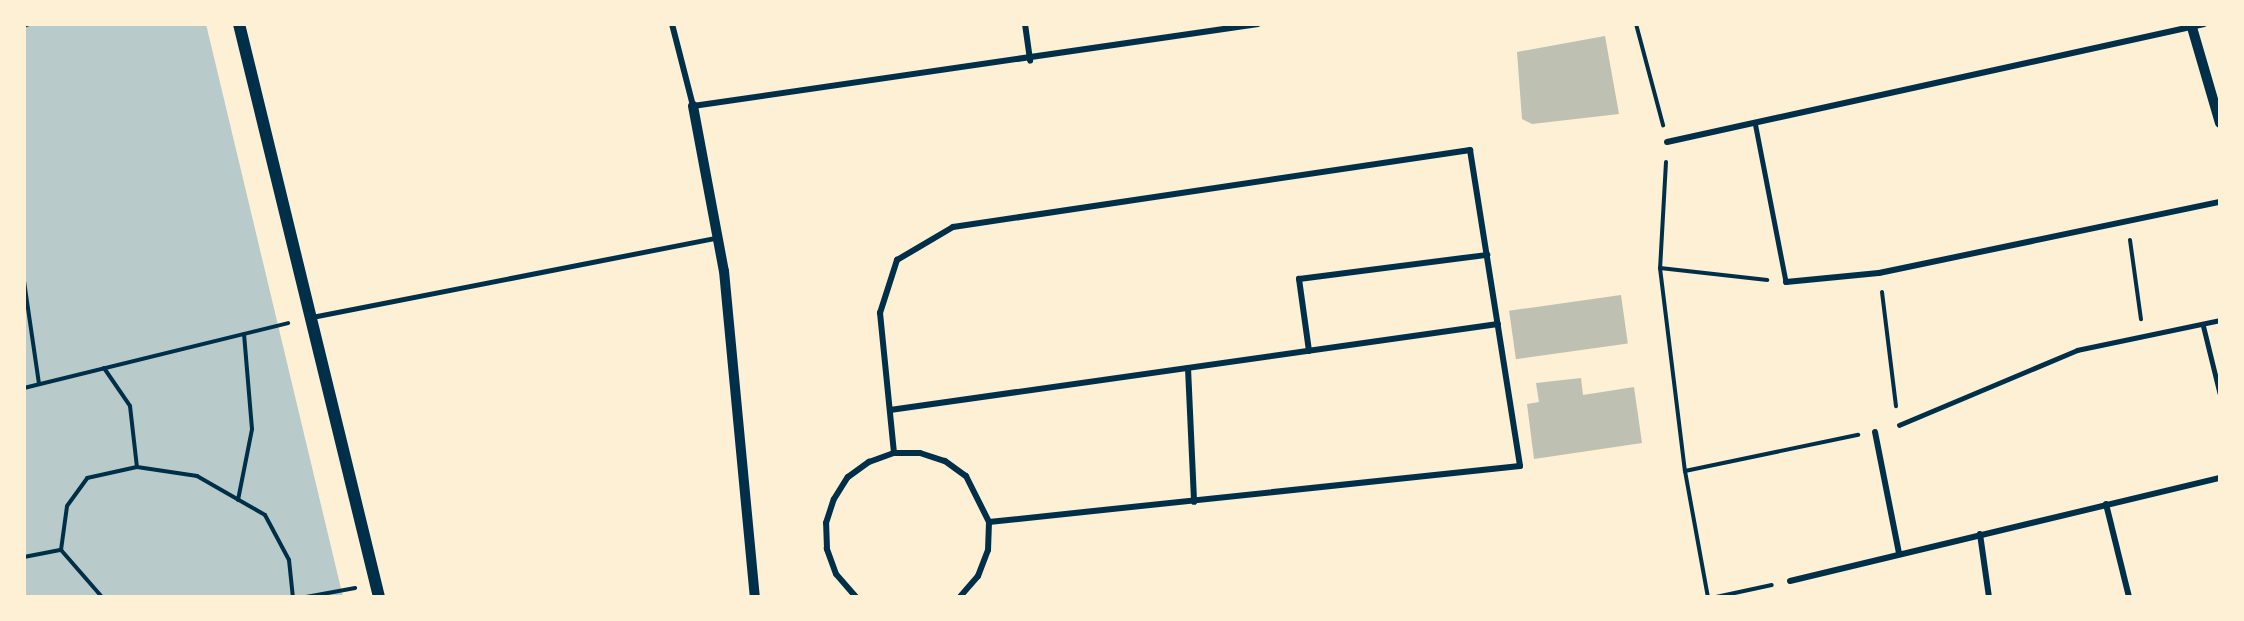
<!DOCTYPE html>
<html>
<head>
<meta charset="utf-8">
<style>
	body { margin:0 }
	#map { position:relative; width:2244px; height:621px; overflow:hidden; background:#fdf0d5; font-family:Georgia,serif }
	div>[style] { position:absolute }
	.green>* { inset:0; background:#b9caca }
	.building>* { inset:0; background:#bec0b2; transform-origin:0 0 }
	.path>* { height:4px; margin:-2px; padding:0 2px; transform-origin:2px; border-radius:2px; background:#003049 }
	.service>* { height:4.5px; margin:-2.25px; padding:0 2.25px; transform-origin:2.25px; border-radius:2.25px; background:#003049 }
	.minor>* { height:6px; margin:-3px; padding:0 3px; transform-origin:3px; border-radius:3px; background:#003049 }
	.tertiary>* { height:10px; margin:-5px; padding:0 5px; transform-origin:5px; border-radius:5px; background:#003049 }
	.secondary>* { height:12px; margin:-6px; padding:0 6px; transform-origin:6px; border-radius:6px; background:#003049 }
	span { translate:-50% -50%; white-space:nowrap; text-align:center; line-height:1.15; -webkit-text-stroke:4.5px #fdf0d5; paint-order:stroke }
	.frame { position:absolute; inset:0; border:26px solid #fdf0d5; pointer-events:none }
</style>
</head>
<body>
<div id="map">
	<div class="green">
		<i style="clip-path:polygon(24px 24px,206px 24px,343px 597px,24px 597px)"></i>
	</div>
	<div class="building">
		<i style="clip-path:polygon(1605px 36px,1619px 114px,1532px 124px,1522px 119px,1517px 52px)"></i>
		<i style="left:1621px;top:295px;width:49px;height:113px;rotate:82deg"></i>
		<i style="clip-path:polygon(1581px 378px,1583px 395px,1634px 387px,1642px 443px,1534px 459px,1527px 404px,1539px 402px,1536px 383px)"></i>
	</div>
	<div class="path">
		<i style="left:1636px;top:24px;width:105px;rotate:75deg"></i>
		<i style="left:24px;top:26px;width:5px;rotate:-22deg"></i>
		<i style="left:1666px;top:162px;width:106px;rotate:93.2deg"></i>
		<i style="left:1660px;top:268px;width:205px;rotate:83deg"></i>
		<i style="left:1685px;top:471px;width:128px;rotate:79.7deg"></i>
		<i style="left:2130px;top:240px;width:80px;rotate:82.1deg"></i>
		<i style="left:1660px;top:268px;width:108px;rotate:6.4deg"></i>
		<i style="left:24px;top:281px;width:104px;rotate:81.7deg"></i>
		<i style="left:1882px;top:292px;width:115px;rotate:83deg"></i>
		<i style="left:104px;top:368px;width:46px;rotate:55.6deg"></i>
		<i style="left:130px;top:406px;width:61px;rotate:83.5deg"></i>
		<i style="left:24px;top:388px;width:272px;rotate:-13.8deg"></i>
		<i style="left:1685px;top:471px;width:177px;rotate:-11.8deg"></i>
		<i style="left:238px;top:500px;width:72px;rotate:-78.8deg"></i>
		<i style="left:252px;top:429px;width:95px;rotate:-94.8deg"></i>
		<i style="left:24px;top:557px;width:38px;rotate:-11deg"></i>
		<i style="left:102px;top:597px;width:62px;rotate:-131.1deg"></i>
		<i style="left:61px;top:550px;width:44px;rotate:-82.2deg"></i>
		<i style="left:67px;top:506px;width:34px;rotate:-54deg"></i>
		<i style="left:87px;top:478px;width:51px;rotate:-12.4deg"></i>
		<i style="left:137px;top:467px;width:61px;rotate:8.5deg"></i>
		<i style="left:197px;top:476px;width:78px;rotate:29.8deg"></i>
		<i style="left:265px;top:515px;width:51px;rotate:61.9deg"></i>
		<i style="left:289px;top:560px;width:37px;rotate:84deg"></i>
		<i style="left:306px;top:597px;width:50px;rotate:-10.4deg"></i>
		<i style="left:1716px;top:597px;width:57px;rotate:-12.1deg"></i>
	</div>
	<div class="service">
		<i style="left:1755px;top:122px;width:163px;rotate:79deg"></i>
		<i style="left:312px;top:317px;width:412px;rotate:-11.1deg"></i>
		<i style="left:2203px;top:324px;width:71px;rotate:76.2deg"></i>
		<i style="left:1899px;top:425px;width:193px;rotate:-22.8deg"></i>
		<i style="left:2077px;top:350px;width:146px;rotate:-11.8deg"></i>
	</div>
	<div class="minor">
		<i style="left:672px;top:24px;width:85px;rotate:75.6deg"></i>
		<i style="left:693px;top:106px;width:571px;rotate:-8.26deg"></i>
		<i style="left:1025px;top:24px;width:37px;rotate:82deg"></i>
		<i style="left:1667px;top:142px;width:550px;rotate:-12.39deg"></i>
		<i style="left:1786px;top:282px;width:93px;rotate:-5.5deg"></i>
		<i style="left:1879px;top:273px;width:348px;rotate:-11.8deg"></i>
		<i style="left:1309px;top:351px;width:73px;rotate:-97.9deg"></i>
		<i style="left:1299px;top:279px;width:190px;rotate:-7.3deg"></i>
		<i style="left:1188px;top:368px;width:134px;rotate:87.4deg"></i>
		<i style="left:890px;top:410px;width:614px;rotate:-8.05deg"></i>
		<i style="left:1875px;top:432px;width:123px;rotate:78.8deg"></i>
		<i style="left:894px;top:453px;width:141px;rotate:-95.7deg"></i>
		<i style="left:880px;top:313px;width:56px;rotate:-72.2deg"></i>
		<i style="left:897px;top:260px;width:65px;rotate:-30.5deg"></i>
		<i style="left:953px;top:227px;width:523px;rotate:-8.47deg"></i>
		<i style="left:1470px;top:150px;width:320px;rotate:81deg"></i>
		<i style="left:1520px;top:466px;width:534px;rotate:173.98deg"></i>
		<i style="left:2106px;top:504px;width:96px;rotate:76.1deg"></i>
		<i style="left:1980px;top:534px;width:64px;rotate:81.9deg"></i>
		<i style="left:1790px;top:581px;width:442px;rotate:-13.5deg"></i>
		<i style="left:856px;top:597px;width:30px;rotate:-131deg"></i>
		<i style="left:836px;top:574px;width:27px;rotate:-110deg"></i>
		<i style="left:827px;top:549px;width:26px;rotate:-92deg"></i>
		<i style="left:826px;top:523px;width:25px;rotate:-72deg"></i>
		<i style="left:834px;top:499px;width:26px;rotate:-58deg"></i>
		<i style="left:848px;top:477px;width:26px;rotate:-36deg"></i>
		<i style="left:869px;top:462px;width:27px;rotate:-20deg"></i>
		<i style="left:894px;top:453px;width:26px"></i>
		<i style="left:920px;top:453px;width:26px;rotate:18deg"></i>
		<i style="left:945px;top:461px;width:26px;rotate:36deg"></i>
		<i style="left:966px;top:476px;width:51px;rotate:63.4deg"></i>
		<i style="left:989px;top:522px;width:28px;rotate:92deg"></i>
		<i style="left:988px;top:550px;width:28px;rotate:111deg"></i>
		<i style="left:978px;top:576px;width:28px;rotate:131deg"></i>
	</div>
	<div class="tertiary">
		<i style="left:2191px;top:24px;width:103px;rotate:73.7deg"></i>
		<i style="left:693px;top:106px;width:168px;rotate:79.4deg"></i>
		<i style="left:724px;top:271px;width:327px;rotate:84.6deg"></i>
	</div>
	<div class="secondary">
		<i style="left:239px;top:24px;width:590px;rotate:76.27deg"></i>
	</div>
	<div class="frame"></div>
</div>
</body>
</html>
